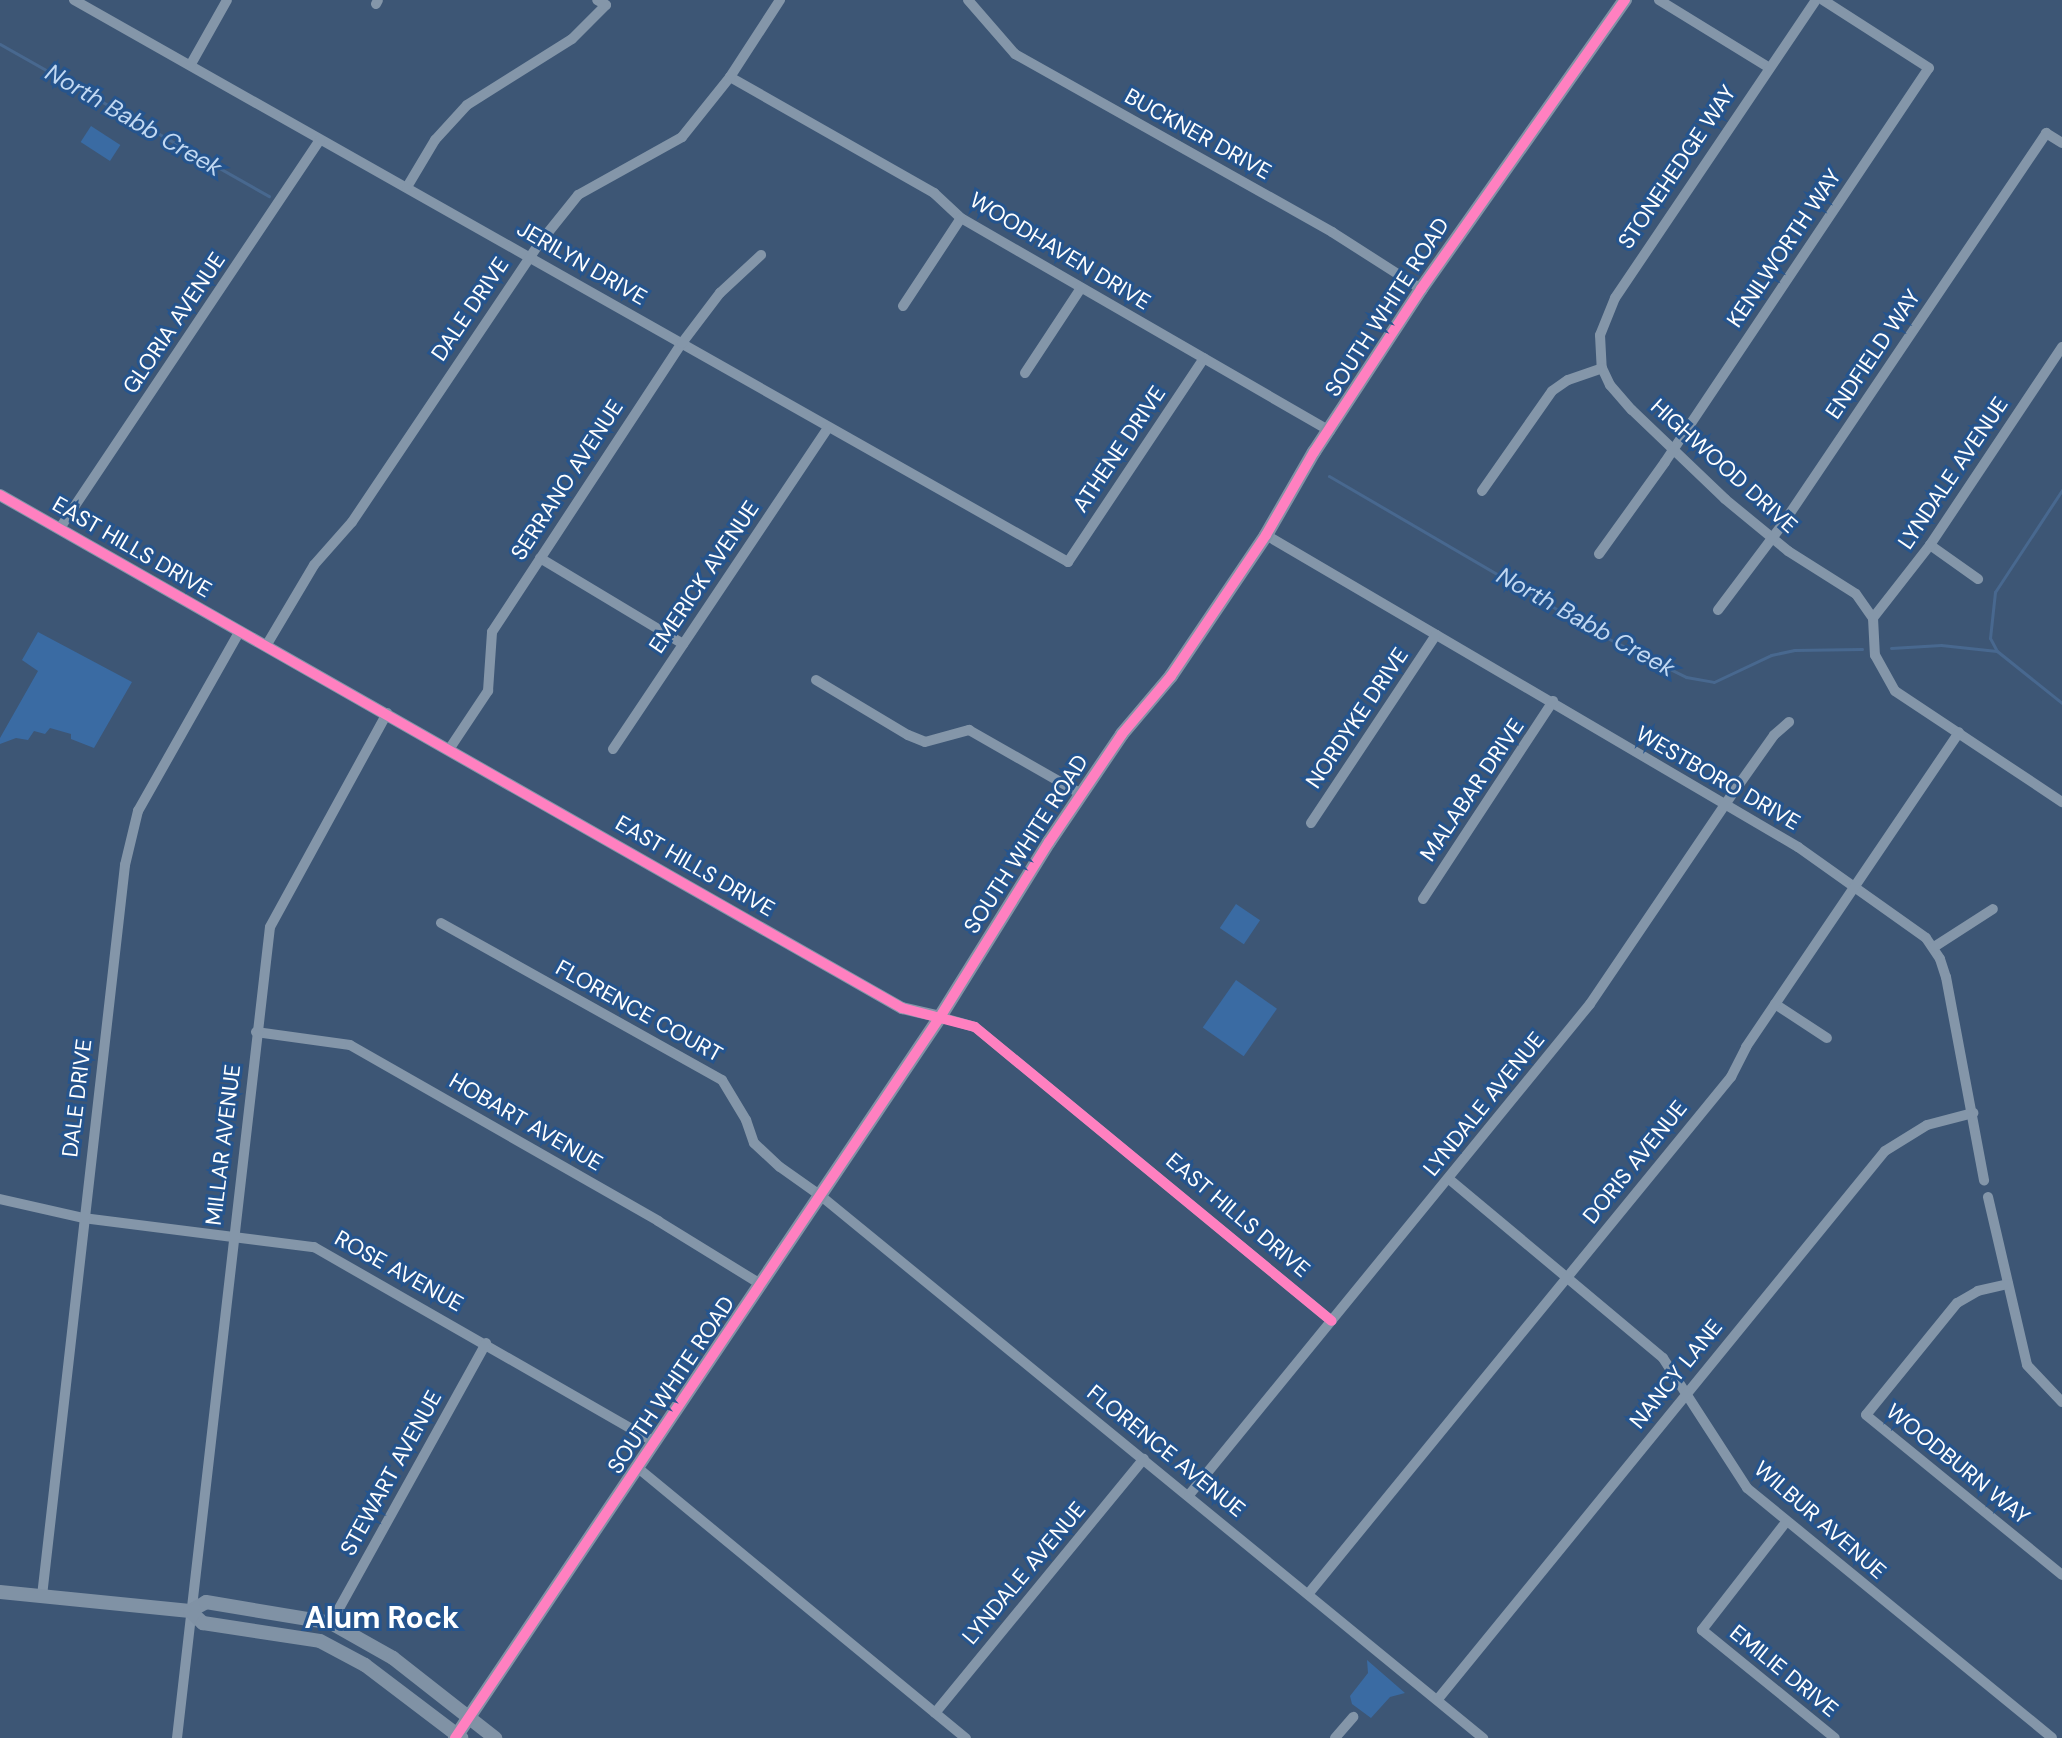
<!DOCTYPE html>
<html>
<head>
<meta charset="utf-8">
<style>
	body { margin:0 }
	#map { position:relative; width:2062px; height:1738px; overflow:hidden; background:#3d5675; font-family:"DM Sans",sans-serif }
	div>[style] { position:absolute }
	.green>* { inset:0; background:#3a6ba3; transform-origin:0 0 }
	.stream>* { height:3px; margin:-1.5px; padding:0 1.5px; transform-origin:1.5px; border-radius:1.5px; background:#48688f }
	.minor>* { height:10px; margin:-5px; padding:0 5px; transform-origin:5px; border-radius:5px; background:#8496a9 }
	.tertiary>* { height:12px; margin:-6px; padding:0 6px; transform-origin:6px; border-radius:6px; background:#8496a9 }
	.secondary>* { height:14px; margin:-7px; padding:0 7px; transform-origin:7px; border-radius:7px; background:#8092a5 }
	.cycleway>* { height:10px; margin:-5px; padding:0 5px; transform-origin:5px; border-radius:5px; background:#ff80c0 }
	span { translate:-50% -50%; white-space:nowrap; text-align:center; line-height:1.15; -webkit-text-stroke:6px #25548d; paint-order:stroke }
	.street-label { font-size:22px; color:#fff }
	.water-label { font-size:24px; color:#c1d8f2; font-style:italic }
	.district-label { font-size:30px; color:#fff; font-weight:700 }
</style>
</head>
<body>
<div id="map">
	<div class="green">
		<i style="left:91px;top:126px;width:35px;height:19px;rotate:33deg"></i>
		<i style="clip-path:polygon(38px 632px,132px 682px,94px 748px,71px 739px,71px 734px,50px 728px,45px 734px,34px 731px,28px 740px,16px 738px,0 744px,0 738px,38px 671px,22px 660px)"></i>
		<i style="left:1236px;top:904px;width:29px;height:29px;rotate:34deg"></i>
		<i style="left:1236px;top:980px;width:50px;height:58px;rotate:35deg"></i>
		<i style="clip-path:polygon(1367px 1660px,1405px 1693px,1390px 1697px,1371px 1718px,1352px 1704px,1350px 1696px,1368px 1673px)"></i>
	</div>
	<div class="stream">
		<i style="left:0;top:44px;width:309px;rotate:29.5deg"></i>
		<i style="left:1329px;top:476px;width:317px;rotate:30.3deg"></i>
		<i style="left:1603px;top:636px;width:93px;rotate:26.3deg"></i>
		<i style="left:1686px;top:677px;width:28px;rotate:10deg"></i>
		<i style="left:1714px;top:682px;width:63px;rotate:-25.3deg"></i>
		<i style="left:1771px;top:655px;width:24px;rotate:-12deg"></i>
		<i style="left:1794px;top:650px;width:68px;rotate:-0.8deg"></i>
		<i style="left:2062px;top:490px;width:122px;rotate:123.3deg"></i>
		<i style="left:1995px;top:592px;width:46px;rotate:96.2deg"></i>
		<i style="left:1990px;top:638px;width:15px;rotate:62deg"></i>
		<i style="left:1997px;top:651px;width:83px;rotate:38.7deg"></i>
		<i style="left:1891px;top:648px;width:50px;rotate:-3.4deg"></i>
		<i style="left:1941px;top:645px;width:56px;rotate:6.1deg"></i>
	</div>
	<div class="minor">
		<i style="left:74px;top:0;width:1142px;rotate:29.48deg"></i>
		<i style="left:1068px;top:562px;width:245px;rotate:-56.3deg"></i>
		<i style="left:968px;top:0;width:72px;rotate:49deg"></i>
		<i style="left:1015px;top:54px;width:364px;rotate:29.3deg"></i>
		<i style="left:1332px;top:232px;width:106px;rotate:32.6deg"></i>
		<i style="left:1659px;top:0;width:128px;rotate:31.6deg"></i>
		<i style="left:1816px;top:0;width:359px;rotate:124deg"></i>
		<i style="left:1615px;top:298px;width:40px;rotate:112deg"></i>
		<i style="left:1600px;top:335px;width:33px;rotate:87deg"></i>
		<i style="left:1602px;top:368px;width:19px;rotate:65deg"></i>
		<i style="left:1610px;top:385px;width:33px;rotate:49deg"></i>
		<i style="left:1632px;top:410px;width:129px;rotate:43.7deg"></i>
		<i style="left:1725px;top:499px;width:82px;rotate:39.5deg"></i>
		<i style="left:1788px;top:551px;width:80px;rotate:32.3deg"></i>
		<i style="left:1856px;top:594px;width:29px;rotate:55deg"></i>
		<i style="left:1873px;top:618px;width:37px;rotate:87deg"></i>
		<i style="left:1875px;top:655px;width:41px;rotate:60.9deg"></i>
		<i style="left:1895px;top:691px;width:201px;rotate:33.6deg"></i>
		<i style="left:376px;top:4px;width:4px;rotate:-63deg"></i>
		<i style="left:191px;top:64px;width:73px;rotate:-60.6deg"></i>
		<i style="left:730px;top:77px;width:235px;rotate:29.6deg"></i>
		<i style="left:934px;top:193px;width:37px;rotate:43deg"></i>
		<i style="left:961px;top:218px;width:426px;rotate:30deg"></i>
		<i style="left:407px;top:187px;width:55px;rotate:-59.2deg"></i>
		<i style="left:435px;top:140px;width:47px;rotate:-47.6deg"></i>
		<i style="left:467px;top:105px;width:124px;rotate:-32.2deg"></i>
		<i style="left:572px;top:39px;width:48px;rotate:-45deg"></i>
		<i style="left:606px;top:5px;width:10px;rotate:-151deg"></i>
		<i style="left:903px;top:306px;width:105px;rotate:-56.6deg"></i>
		<i style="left:1025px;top:373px;width:102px;rotate:-56.6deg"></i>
		<i style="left:1482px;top:491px;width:122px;rotate:-55deg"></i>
		<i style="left:1552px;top:391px;width:19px;rotate:-35deg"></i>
		<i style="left:1568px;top:380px;width:36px;rotate:-19deg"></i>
		<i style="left:60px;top:528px;width:467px;rotate:-56.2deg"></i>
		<i style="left:1266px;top:535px;width:617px;rotate:30.39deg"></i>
		<i style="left:1798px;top:847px;width:157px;rotate:35.4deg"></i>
		<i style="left:1926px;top:938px;width:25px;rotate:56deg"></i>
		<i style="left:1940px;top:959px;width:19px;rotate:72deg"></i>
		<i style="left:1946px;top:977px;width:207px;rotate:79.4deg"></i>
		<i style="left:1930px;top:545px;width:59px;rotate:35.3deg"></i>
		<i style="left:1599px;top:554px;width:113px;rotate:-54.3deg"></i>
		<i style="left:1665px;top:462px;width:474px;rotate:-56.2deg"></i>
		<i style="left:1929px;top:68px;width:126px;rotate:-147.3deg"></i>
		<i style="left:540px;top:558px;width:167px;rotate:31deg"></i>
		<i style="left:1718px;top:610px;width:106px;rotate:-53deg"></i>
		<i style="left:1782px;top:525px;width:473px;rotate:-56deg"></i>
		<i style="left:2046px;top:133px;width:19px;rotate:32deg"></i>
		<i style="left:1873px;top:618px;width:93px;rotate:-52deg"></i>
		<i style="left:1930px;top:545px;width:238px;rotate:-56.3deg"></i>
		<i style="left:266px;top:646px;width:94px;rotate:-59.3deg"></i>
		<i style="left:314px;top:565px;width:57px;rotate:-48.5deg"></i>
		<i style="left:352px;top:522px;width:334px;rotate:-56.1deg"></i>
		<i style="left:538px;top:245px;width:64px;rotate:-51.3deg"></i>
		<i style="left:578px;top:195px;width:119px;rotate:-29.1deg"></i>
		<i style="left:682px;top:137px;width:77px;rotate:-51.3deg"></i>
		<i style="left:730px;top:77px;width:92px;rotate:-57deg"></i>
		<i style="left:816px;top:680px;width:107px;rotate:30.9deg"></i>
		<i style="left:908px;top:735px;width:18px;rotate:22deg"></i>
		<i style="left:925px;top:742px;width:46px;rotate:-15.3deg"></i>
		<i style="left:969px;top:730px;width:129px;rotate:29.7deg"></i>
		<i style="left:450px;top:748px;width:69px;rotate:-56.3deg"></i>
		<i style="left:488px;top:691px;width:59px;rotate:-86.1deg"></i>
		<i style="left:492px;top:632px;width:346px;rotate:-56.7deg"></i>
		<i style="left:682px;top:343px;width:63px;rotate:-52.8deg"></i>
		<i style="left:720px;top:293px;width:56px;rotate:-42.8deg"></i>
		<i style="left:613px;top:749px;width:386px;rotate:-56.2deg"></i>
		<i style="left:1311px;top:823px;width:226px;rotate:-56.4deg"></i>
		<i style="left:1423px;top:899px;width:237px;rotate:-56.7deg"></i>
		<i style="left:441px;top:923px;width:322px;rotate:29.2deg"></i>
		<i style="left:722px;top:1080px;width:47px;rotate:59deg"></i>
		<i style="left:746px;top:1120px;width:24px;rotate:71deg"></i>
		<i style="left:754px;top:1143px;width:35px;rotate:43deg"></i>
		<i style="left:780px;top:1167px;width:50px;rotate:35.3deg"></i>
		<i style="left:821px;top:1196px;width:856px;rotate:39.31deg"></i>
		<i style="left:1934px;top:947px;width:70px;rotate:-32.8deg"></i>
		<i style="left:1775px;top:1004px;width:62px;rotate:33.2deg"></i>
		<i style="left:940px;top:1017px;width:36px;rotate:16deg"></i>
		<i style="left:975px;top:1027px;width:462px;rotate:39.5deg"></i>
		<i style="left:256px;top:1032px;width:95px;rotate:7.9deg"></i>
		<i style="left:350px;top:1045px;width:355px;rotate:29.7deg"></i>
		<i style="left:658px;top:1221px;width:122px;rotate:31.6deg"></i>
		<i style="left:1449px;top:1179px;width:279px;rotate:39.9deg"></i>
		<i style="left:1663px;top:1358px;width:155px;rotate:57.1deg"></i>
		<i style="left:1747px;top:1488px;width:394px;rotate:39.3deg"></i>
		<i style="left:1988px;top:1197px;width:172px;rotate:76.9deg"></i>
		<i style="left:2027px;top:1365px;width:51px;rotate:46.6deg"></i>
		<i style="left:0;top:1199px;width:85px;rotate:12.9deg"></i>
		<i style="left:83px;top:1218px;width:233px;rotate:7.2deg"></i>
		<i style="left:314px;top:1247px;width:393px;rotate:29.8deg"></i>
		<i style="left:2008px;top:1284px;width:31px;rotate:167deg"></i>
		<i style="left:1978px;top:1291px;width:24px;rotate:150deg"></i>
		<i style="left:1957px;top:1303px;width:144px;rotate:129.1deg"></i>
		<i style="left:1866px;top:1415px;width:253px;rotate:39.2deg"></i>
		<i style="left:638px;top:1468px;width:425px;rotate:39.5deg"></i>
		<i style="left:1189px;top:1495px;width:634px;rotate:-50.76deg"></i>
		<i style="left:1590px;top:1004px;width:255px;rotate:-55.9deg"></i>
		<i style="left:1733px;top:793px;width:71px;rotate:-54.7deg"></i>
		<i style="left:1774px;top:735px;width:20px;rotate:-41deg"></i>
		<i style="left:1786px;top:1522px;width:137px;rotate:127.9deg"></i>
		<i style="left:1702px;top:1630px;width:171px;rotate:39.1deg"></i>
		<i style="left:1309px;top:1593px;width:667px;rotate:-50.72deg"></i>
		<i style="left:1731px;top:1077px;width:34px;rotate:-63deg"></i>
		<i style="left:1746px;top:1047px;width:380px;rotate:-55.9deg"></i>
		<i style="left:42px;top:1596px;width:736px;rotate:-83.52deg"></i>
		<i style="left:125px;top:865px;width:56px;rotate:-76.5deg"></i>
		<i style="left:138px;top:811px;width:207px;rotate:-60.5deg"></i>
		<i style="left:331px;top:1623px;width:320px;rotate:-61deg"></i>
		<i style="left:1438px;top:1699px;width:707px;rotate:-50.8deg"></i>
		<i style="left:1885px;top:1151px;width:49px;rotate:-31.8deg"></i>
		<i style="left:1927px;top:1125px;width:48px;rotate:-14.6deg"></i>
		<i style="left:935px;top:1713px;width:329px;rotate:-50.6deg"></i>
		<i style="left:177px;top:1738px;width:816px;rotate:-83.46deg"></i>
		<i style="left:270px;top:927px;width:244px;rotate:-61.3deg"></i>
		<i style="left:1335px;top:1738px;width:28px;rotate:-49deg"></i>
	</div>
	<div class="tertiary">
		<i style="left:0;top:495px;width:1038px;rotate:29.63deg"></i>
		<i style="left:902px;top:1008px;width:39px;rotate:13deg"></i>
	</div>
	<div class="secondary">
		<i style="left:0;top:1592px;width:191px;rotate:5.7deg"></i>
		<i style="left:190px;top:1611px;width:18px;rotate:-29deg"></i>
		<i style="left:206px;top:1602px;width:127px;rotate:9.5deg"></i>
		<i style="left:331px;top:1623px;width:71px;rotate:29.4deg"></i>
		<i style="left:393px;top:1658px;width:130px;rotate:38.1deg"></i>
		<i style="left:190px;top:1611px;width:18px;rotate:43deg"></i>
		<i style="left:203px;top:1623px;width:118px;rotate:8.7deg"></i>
		<i style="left:320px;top:1641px;width:51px;rotate:28.1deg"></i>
		<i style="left:365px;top:1665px;width:121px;rotate:37.2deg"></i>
		<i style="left:455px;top:1738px;width:869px;rotate:-56.07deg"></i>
		<i style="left:940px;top:1017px;width:206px;rotate:-58.1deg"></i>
		<i style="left:1049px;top:842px;width:130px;rotate:-55.9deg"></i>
		<i style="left:1122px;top:734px;width:76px;rotate:-49.8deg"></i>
		<i style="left:1171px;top:676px;width:170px;rotate:-56deg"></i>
		<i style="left:1266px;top:535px;width:96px;rotate:-60deg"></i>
		<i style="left:1314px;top:452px;width:195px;rotate:-56.7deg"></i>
		<i style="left:1421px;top:289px;width:354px;rotate:-54.8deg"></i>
	</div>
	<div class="cycleway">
		<i style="left:0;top:495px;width:1038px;rotate:29.63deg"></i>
		<i style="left:902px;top:1008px;width:75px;rotate:14.6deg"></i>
		<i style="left:975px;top:1027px;width:462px;rotate:39.5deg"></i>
		<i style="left:455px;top:1738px;width:869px;rotate:-56.07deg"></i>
		<i style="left:940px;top:1017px;width:206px;rotate:-58.1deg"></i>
		<i style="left:1049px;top:842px;width:130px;rotate:-55.9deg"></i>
		<i style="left:1122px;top:734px;width:76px;rotate:-49.8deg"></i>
		<i style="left:1171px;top:676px;width:170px;rotate:-56deg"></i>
		<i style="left:1266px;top:535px;width:96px;rotate:-60deg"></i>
		<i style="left:1314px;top:452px;width:195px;rotate:-56.7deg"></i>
		<i style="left:1421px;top:289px;width:354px;rotate:-54.8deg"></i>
	</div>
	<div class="street-label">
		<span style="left:1198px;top:134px;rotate:29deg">BUCKNER DRIVE</span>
		<span style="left:1677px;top:167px;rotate:-56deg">STONEHEDGE WAY</span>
		<span style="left:1784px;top:248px;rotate:-56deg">KENILWORTH WAY</span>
		<span style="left:1060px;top:251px;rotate:31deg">WOODHAVEN DRIVE</span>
		<span style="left:582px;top:263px;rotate:30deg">JERILYN DRIVE</span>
		<span style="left:1387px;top:307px;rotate:-57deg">SOUTH WHITE ROAD</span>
		<span style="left:470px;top:309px;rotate:-56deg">DALE DRIVE</span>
		<span style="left:174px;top:323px;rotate:-56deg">GLORIA AVENUE</span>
		<span style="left:1873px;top:354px;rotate:-56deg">ENDFIELD WAY</span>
		<span style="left:1119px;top:449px;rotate:-56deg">ATHENE DRIVE</span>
		<span style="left:1724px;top:466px;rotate:42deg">HIGHWOOD DRIVE</span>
		<span style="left:1953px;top:473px;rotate:-56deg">LYNDALE AVENUE</span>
		<span style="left:567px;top:480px;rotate:-57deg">SERRANO AVENUE</span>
		<span style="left:132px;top:547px;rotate:30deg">EAST HILLS DRIVE</span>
		<span style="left:704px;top:577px;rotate:-56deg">EMERICK AVENUE</span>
		<span style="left:1357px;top:718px;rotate:-56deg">NORDYKE DRIVE</span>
		<span style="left:1718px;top:778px;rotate:30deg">WESTBORO DRIVE</span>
		<span style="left:1472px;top:790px;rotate:-56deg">MALABAR DRIVE</span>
		<span style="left:1026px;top:844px;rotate:-57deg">SOUTH WHITE ROAD</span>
		<span style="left:695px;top:866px;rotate:30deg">EAST HILLS DRIVE</span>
		<span style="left:639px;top:1011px;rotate:29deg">FLORENCE COURT</span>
		<span style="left:77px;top:1098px;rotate:-83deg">DALE DRIVE</span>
		<span style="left:1484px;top:1104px;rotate:-51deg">LYNDALE AVENUE</span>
		<span style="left:526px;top:1122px;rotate:30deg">HOBART AVENUE</span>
		<span style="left:223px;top:1145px;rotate:-83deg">MILLAR AVENUE</span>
		<span style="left:1635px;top:1162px;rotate:-51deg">DORIS AVENUE</span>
		<span style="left:1238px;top:1215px;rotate:40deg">EAST HILLS DRIVE</span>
		<span style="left:399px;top:1271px;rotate:29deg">ROSE AVENUE</span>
		<span style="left:1676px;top:1374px;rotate:-51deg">NANCY LANE</span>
		<span style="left:671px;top:1385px;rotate:-56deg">SOUTH WHITE ROAD</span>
		<span style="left:1166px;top:1451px;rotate:39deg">FLORENCE AVENUE</span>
		<span style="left:1958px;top:1464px;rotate:39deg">WOODBURN WAY</span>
		<span style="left:391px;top:1473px;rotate:-61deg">STEWART AVENUE</span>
		<span style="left:1820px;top:1520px;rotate:41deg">WILBUR AVENUE</span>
		<span style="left:1024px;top:1573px;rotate:-50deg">LYNDALE AVENUE</span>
		<span style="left:1784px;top:1671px;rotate:39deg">EMILIE DRIVE</span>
	</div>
	<div class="water-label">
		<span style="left:134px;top:120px;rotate:30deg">North Babb Creek</span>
		<span style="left:1586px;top:622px;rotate:29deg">North Babb Creek</span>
	</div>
	<div class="district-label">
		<span style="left:382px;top:1618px">Alum Rock</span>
	</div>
</div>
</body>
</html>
